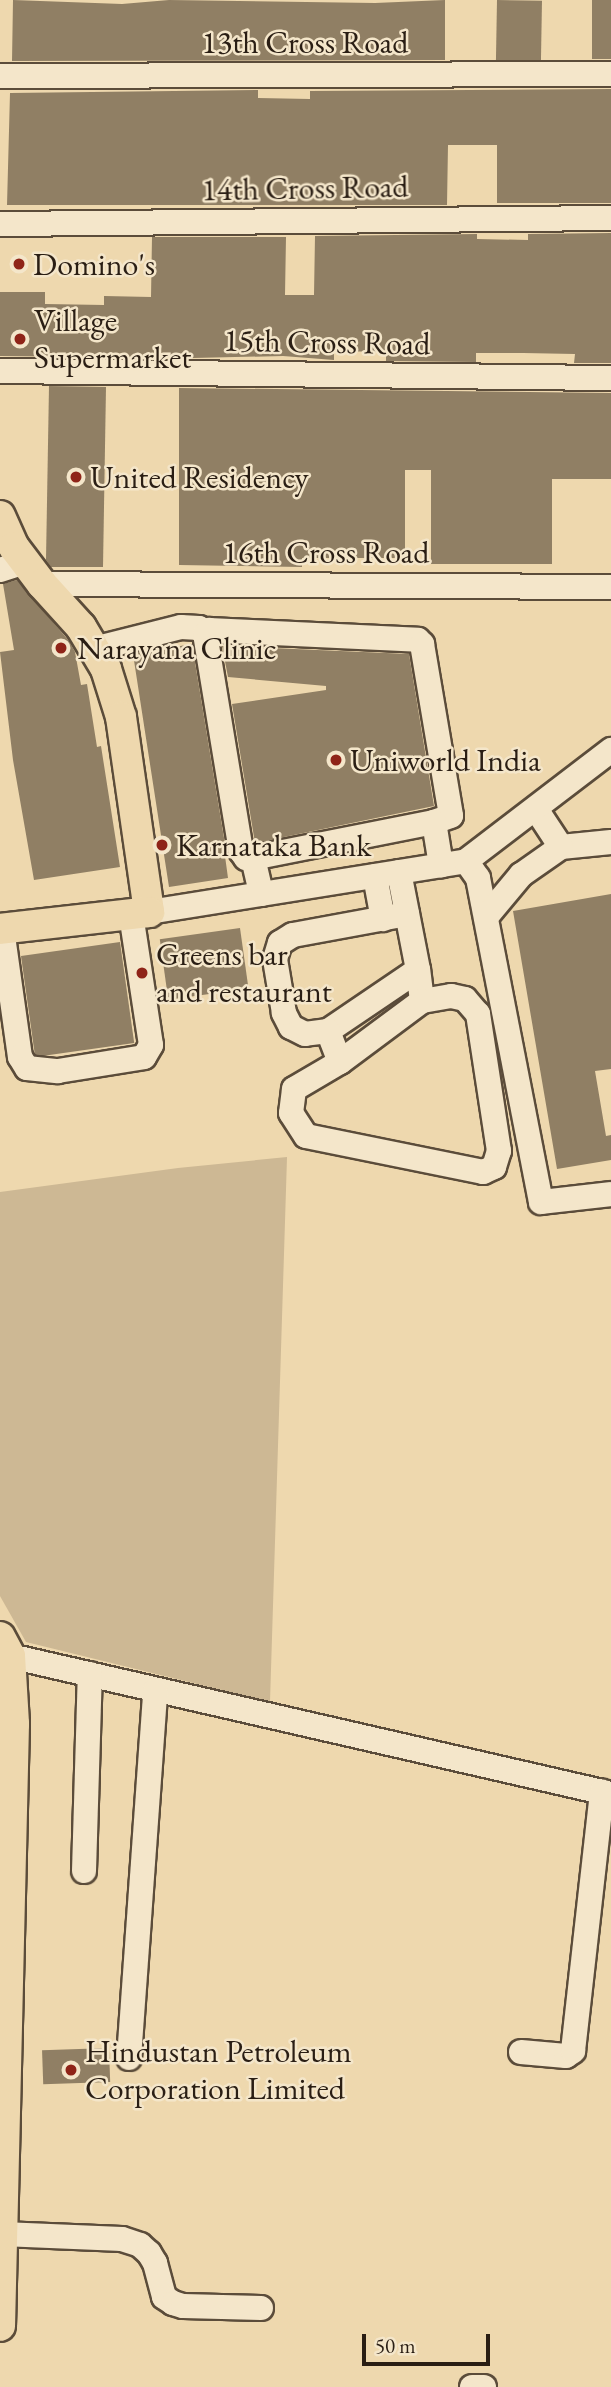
<!DOCTYPE html>
<html>
<head>
<meta charset="utf-8">
<style>
	body { margin:0 }
	#map { position:relative; width:611px; height:2387px; overflow:hidden; background:#eed8ae; font-family:"EB Garamond",serif }
	div>[style] { position:absolute }
	.green>* { inset:0; background:#cdb894 }
	.building>* { inset:0; background:#907f64; transform-origin:0 0 }
	.roads { filter:drop-shadow(2px 0 #5b4c3a) drop-shadow(-2px 0 #5b4c3a) drop-shadow(0 2px #5b4c3a) drop-shadow(0 -2px #5b4c3a) }
	.minor>* { height:24px; margin:-12px; padding:0 12px; transform-origin:12px; border-radius:12px; background:#f4e6ca }
	.major>* { height:30px; margin:-15px; padding:0 15px; transform-origin:15px; border-radius:15px; background:#eed8ae }
	.dots>* { width:19px; height:19px; translate:-50% -50%; box-sizing:border-box; border:4px solid #f4e6ca; border-radius:50% }
	span { translate:-50% -50%; white-space:nowrap; text-align:center; line-height:1.15; -webkit-text-stroke:5px #f4e6ca; paint-order:stroke }
	.street-label { font-size:32px; color:#2a1e14 }
	.poi-label { font-size:32px; color:#2a1e14 }
	.left { translate:0 -50%; text-align:left }
	.scale { position:absolute; left:362px; top:2334px; width:128px; height:32px; box-sizing:border-box; border:4px solid #2a1e14; border-top:0; padding-left:9px; font-size:21px; line-height:24px; white-space:nowrap; color:#2a1e14; -webkit-text-stroke:5px #f4e6ca; paint-order:stroke }
</style>
</head>
<body>
<div id="map">
	<div class="green">
		<i style="clip-path:polygon(287px 1157px,270px 1702px,26px 1642px,0 1596px,0 1192px,178px 1168px)"></i>
	</div>
	<div class="building">
		<i style="clip-path:polygon(13px 0,122px 4px,169px 0,375px 3px,445px 0,445px 60px,12px 61px)"></i>
		<i style="left:497px;top:0;width:45px;height:60px;rotate:1deg"></i>
		<i style="left:592px;top:0;width:19px;height:59px"></i>
		<i style="clip-path:polygon(611px 89px,611px 203px,497px 203px,497px 145px,448px 145px,447px 205px,7px 205px,10px 93px,258px 90px,258px 98px,310px 99px,310px 91px)"></i>
		<i style="clip-path:polygon(611px 233px,611px 363px,574px 363px,575px 354px,523px 353px,476px 353px,476px 362px,386px 361px,386px 352px,334px 351px,334px 360px,283px 356px,193px 358px,0 356px,0 292px,45px 292px,45px 304px,104px 305px,104px 296px,151px 297px,152px 237px,286px 237px,285px 295px,314px 295px,315px 236px,477px 234px,477px 239px,528px 240px,528px 234px)"></i>
		<i style="clip-path:polygon(49px 386px,106px 387px,103px 567px,51px 567px,46px 560px)"></i>
		<i style="clip-path:polygon(179px 388px,611px 393px,611px 479px,552px 479px,552px 564px,431px 564px,431px 470px,405px 470px,405px 558px,302px 558px,302px 567px,179px 565px)"></i>
		<i style="clip-path:polygon(17px 580px,69px 641px,75px 652px,81px 685px,87px 684px,97px 747px,101px 746px,120px 867px,34px 880px,13px 760px,0 652px,14px 650px,3px 584px)"></i>
		<i style="clip-path:polygon(192px 644px,227px 856px,225px 856px,228px 878px,169px 887px,133px 654px)"></i>
		<i style="clip-path:polygon(222px 646px,409px 654px,434px 806px,255px 843px,232px 704px,326px 690px,326px 686px,228px 677px)"></i>
		<i style="clip-path:polygon(611px 894px,611px 1069px,595px 1071px,606px 1136px,611px 1135px,611px 1160px,557px 1169px,513px 911px)"></i>
		<i style="left:240px;top:928px;width:61px;height:81px;rotate:82deg"></i>
		<i style="left:120px;top:942px;width:102px;height:100px;rotate:82deg"></i>
		<i style="left:109px;top:2048px;width:34px;height:67px;rotate:88deg"></i>
	</div>
	<div class="roads">
		<div class="minor">
			<i style="left:0;top:76px;width:611px;rotate:-0.19deg"></i>
			<i style="left:0;top:224px;width:611px;rotate:-0.56deg"></i>
			<i style="left:0;top:371px;width:611px;rotate:0.66deg"></i>
			<i style="left:0;top:570px;width:26px;rotate:-18deg"></i>
			<i style="left:42px;top:584px;width:569px;rotate:0.3deg"></i>
			<i style="left:94px;top:649px;width:90px;rotate:-14.2deg"></i>
			<i style="left:181px;top:627px;width:18px;rotate:3deg"></i>
			<i style="left:199px;top:628px;width:8px;rotate:45deg"></i>
			<i style="left:536px;top:809px;width:45px;rotate:56.7deg"></i>
			<i style="left:561px;top:847px;width:50px;rotate:-5.7deg"></i>
			<i style="left:434px;top:822px;width:44px;rotate:80.8deg"></i>
			<i style="left:253px;top:858px;width:7px;rotate:180deg"></i>
			<i style="left:246px;top:858px;width:9px;rotate:-126deg"></i>
			<i style="left:241px;top:851px;width:220px;rotate:-99.4deg"></i>
			<i style="left:205px;top:634px;width:6px;rotate:-45deg"></i>
			<i style="left:209px;top:630px;width:209px;rotate:2.7deg"></i>
			<i style="left:418px;top:640px;width:6px;rotate:45deg"></i>
			<i style="left:422px;top:644px;width:174px;rotate:80.4deg"></i>
			<i style="left:451px;top:816px;width:18px;rotate:161deg"></i>
			<i style="left:434px;top:822px;width:185px;rotate:168.8deg"></i>
			<i style="left:253px;top:858px;width:37px;rotate:77deg"></i>
			<i style="left:466px;top:861px;width:21px;rotate:55deg"></i>
			<i style="left:478px;top:878px;width:330px;rotate:79deg"></i>
			<i style="left:541px;top:1202px;width:70px;rotate:-6.5deg"></i>
			<i style="left:399px;top:872px;width:100px;rotate:79deg"></i>
			<i style="left:418px;top:970px;width:109px;rotate:145.9deg"></i>
			<i style="left:328px;top:1031px;width:23px;rotate:173deg"></i>
			<i style="left:305px;top:1034px;width:16px;rotate:-153deg"></i>
			<i style="left:291px;top:1027px;width:16px;rotate:-117deg"></i>
			<i style="left:284px;top:1013px;width:55px;rotate:-99.5deg"></i>
			<i style="left:275px;top:959px;width:17px;rotate:-73deg"></i>
			<i style="left:280px;top:943px;width:15px;rotate:-32deg"></i>
			<i style="left:293px;top:935px;width:116px;rotate:-10.4deg"></i>
			<i style="left:375px;top:876px;width:44px;rotate:79.5deg"></i>
			<i style="left:149px;top:912px;width:321px;rotate:-9.1deg"></i>
			<i style="left:466px;top:861px;width:183px;rotate:-37.4deg"></i>
			<i style="left:486px;top:917px;width:55px;rotate:-50.2deg"></i>
			<i style="left:521px;top:875px;width:49px;rotate:-35deg"></i>
			<i style="left:2px;top:929px;width:129px;rotate:82deg"></i>
			<i style="left:20px;top:1057px;width:13px;rotate:58deg"></i>
			<i style="left:27px;top:1068px;width:31px;rotate:6deg"></i>
			<i style="left:58px;top:1071px;width:87px;rotate:-9.2deg"></i>
			<i style="left:144px;top:1057px;width:14px;rotate:-60deg"></i>
			<i style="left:151px;top:1045px;width:133px;rotate:-98.7deg"></i>
			<i style="left:328px;top:1031px;width:33px;rotate:69deg"></i>
			<i style="left:340px;top:1062px;width:53px;rotate:149.6deg"></i>
			<i style="left:294px;top:1089px;width:24px;rotate:97deg"></i>
			<i style="left:291px;top:1113px;width:27px;rotate:57deg"></i>
			<i style="left:306px;top:1136px;width:181px;rotate:11.5deg"></i>
			<i style="left:483px;top:1172px;width:12px;rotate:-24deg"></i>
			<i style="left:494px;top:1167px;width:17px;rotate:-73deg"></i>
			<i style="left:499px;top:1151px;width:139px;rotate:-98.7deg"></i>
			<i style="left:478px;top:1014px;width:20px;rotate:-131deg"></i>
			<i style="left:465px;top:999px;width:14px;rotate:-168deg"></i>
			<i style="left:451px;top:996px;width:29px;rotate:170deg"></i>
			<i style="left:422px;top:1001px;width:31px;rotate:-97deg"></i>
			<i style="left:340px;top:1062px;width:102px;rotate:-36.6deg"></i>
			<i style="left:10px;top:1656px;width:617px;rotate:12.93deg"></i>
			<i style="left:84px;top:1871px;width:197px;rotate:-88.3deg"></i>
			<i style="left:521px;top:2052px;width:45px;rotate:5.1deg"></i>
			<i style="left:566px;top:2056px;width:9px;rotate:-36deg"></i>
			<i style="left:573px;top:2051px;width:261px;rotate:-83.6deg"></i>
			<i style="left:129px;top:2058px;width:368px;rotate:-85.9deg"></i>
			<i style="left:2px;top:2234px;width:120px;rotate:2.4deg"></i>
			<i style="left:122px;top:2239px;width:19px;rotate:18deg"></i>
			<i style="left:140px;top:2245px;width:12px;rotate:42deg"></i>
			<i style="left:149px;top:2253px;width:12px;rotate:59deg"></i>
			<i style="left:155px;top:2263px;width:35px;rotate:75deg"></i>
			<i style="left:164px;top:2297px;width:11px;rotate:34deg"></i>
			<i style="left:173px;top:2303px;width:10px;rotate:17deg"></i>
			<i style="left:183px;top:2306px;width:78px;rotate:1.5deg"></i>
			<i style="left:472px;top:2387px;width:12px"></i>
		</div>
		<div class="major">
			<i style="left:0;top:516px;width:34px;rotate:66deg"></i>
			<i style="left:14px;top:547px;width:46px;rotate:52.9deg"></i>
			<i style="left:42px;top:584px;width:58px;rotate:47.8deg"></i>
			<i style="left:81px;top:627px;width:49px;rotate:59.2deg"></i>
			<i style="left:106px;top:669px;width:50px;rotate:72.6deg"></i>
			<i style="left:121px;top:717px;width:197px;rotate:81.8deg"></i>
			<i style="left:149px;top:912px;width:150px;rotate:173.5deg"></i>
			<i style="left:0;top:1637px;width:21px;rotate:62deg"></i>
			<i style="left:10px;top:1656px;width:68px;rotate:86.6deg"></i>
			<i style="left:14px;top:1724px;width:602px;rotate:91.33deg"></i>
		</div>
	</div>
	<div class="dots">
		<i style="left:19px;top:264px;background:#8f2418"></i>
		<i style="left:20px;top:339px;background:#8f2418"></i>
		<i style="left:76px;top:477px;background:#8f2418"></i>
		<i style="left:61px;top:648px;background:#8f2418"></i>
		<i style="left:336px;top:760px;background:#8f2418"></i>
		<i style="left:162px;top:845px;background:#8f2418"></i>
		<i style="left:142px;top:973px;background:#8f2418"></i>
		<i style="left:71px;top:2070px;background:#8f2418"></i>
	</div>
	<div class="street-label">
		<span style="left:305px;top:42px">13th Cross Road</span>
		<span style="left:305px;top:188px;rotate:-1deg">14th Cross Road</span>
		<span style="left:327px;top:342px;rotate:1deg">15th Cross Road</span>
		<span style="left:326px;top:552px">16th Cross Road</span>
	</div>
	<div class="poi-label">
		<span class="left" style="left:33px;top:264px">Domino's</span>
		<span class="left" style="left:34px;top:339px">Village<br>Supermarket</span>
		<span class="left" style="left:90px;top:477px">United Residency</span>
		<span class="left" style="left:77px;top:648px">Narayana Clinic</span>
		<span class="left" style="left:350px;top:760px">Uniworld India</span>
		<span class="left" style="left:176px;top:845px">Karnataka Bank</span>
		<span class="left" style="left:156px;top:973px">Greens bar<br>and restaurant</span>
		<span class="left" style="left:85px;top:2070px">Hindustan Petroleum<br>Corporation Limited</span>
	</div>
	<div class="scale">50 m</div>
</div>
</body>
</html>
